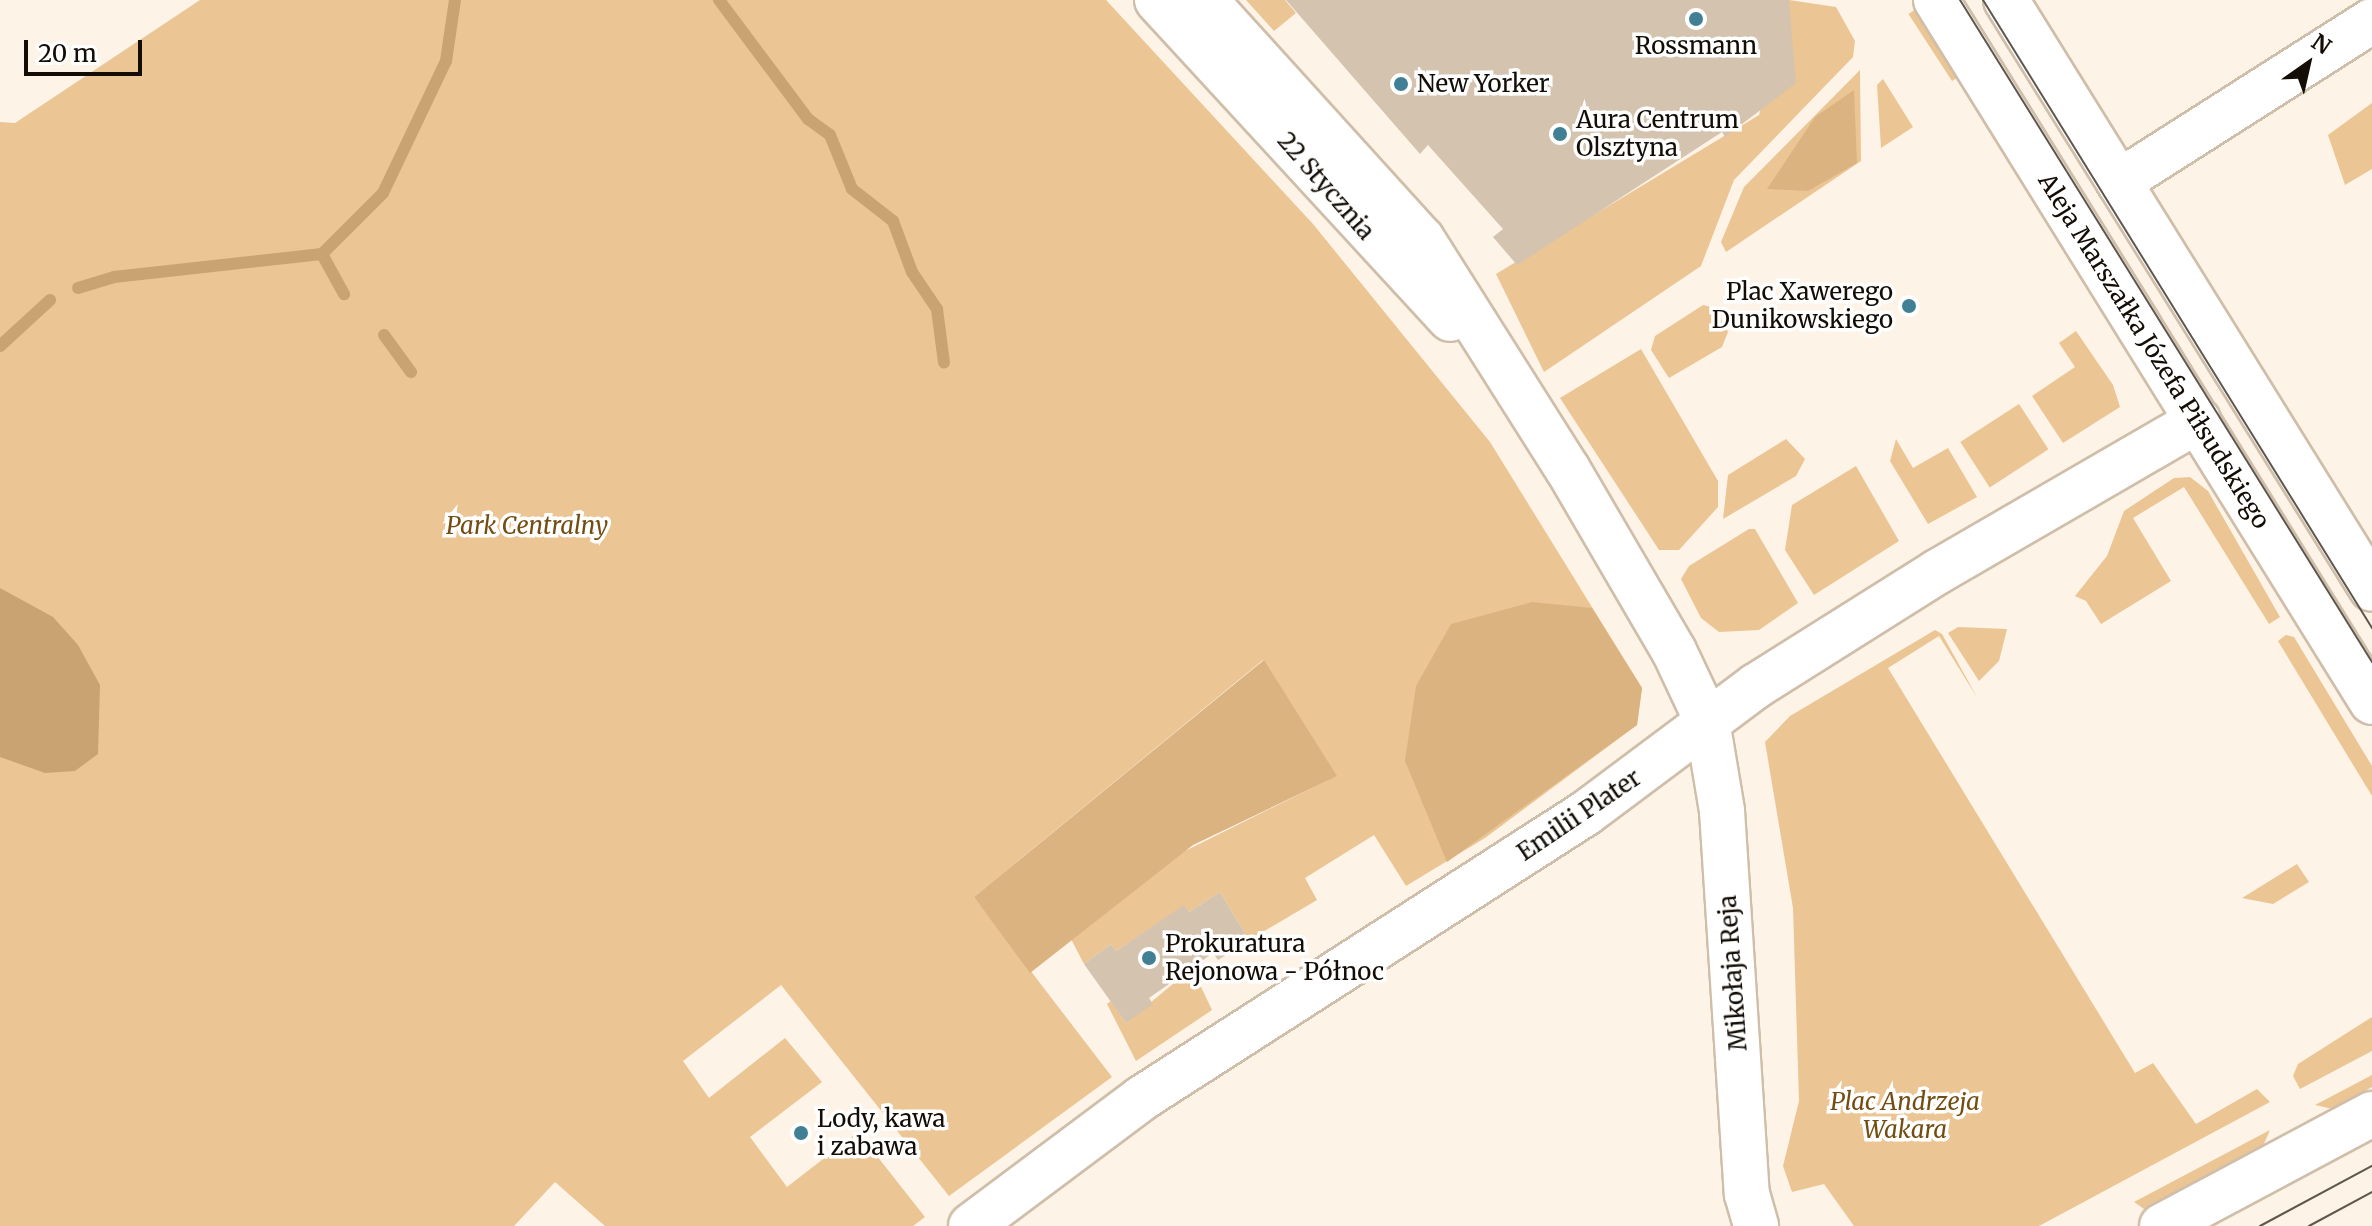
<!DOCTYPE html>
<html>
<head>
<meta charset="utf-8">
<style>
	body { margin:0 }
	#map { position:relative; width:2372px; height:1226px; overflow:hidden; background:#fdf3e6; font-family:Merriweather,serif }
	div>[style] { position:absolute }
	.green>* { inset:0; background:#ecc594; transform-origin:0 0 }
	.forest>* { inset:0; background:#dab381 }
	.water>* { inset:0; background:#caa372 }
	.stream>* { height:12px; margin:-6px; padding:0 6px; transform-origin:6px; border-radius:6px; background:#caa372 }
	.building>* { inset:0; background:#d4c3ae }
	.roads { filter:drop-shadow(2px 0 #cfbea9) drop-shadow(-2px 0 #cfbea9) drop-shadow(0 2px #cfbea9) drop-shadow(0 -2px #cfbea9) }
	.street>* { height:44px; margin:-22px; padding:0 22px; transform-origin:22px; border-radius:22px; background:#fff }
	.secondary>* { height:44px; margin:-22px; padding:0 22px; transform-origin:22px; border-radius:22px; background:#fff }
	.tram>* { height:2px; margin:-1px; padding:0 1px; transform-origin:1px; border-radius:1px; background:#5e574e }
	.dots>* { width:22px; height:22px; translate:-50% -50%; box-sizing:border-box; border:4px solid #fff; border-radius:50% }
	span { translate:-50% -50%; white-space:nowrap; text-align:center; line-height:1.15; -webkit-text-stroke:7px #fff; paint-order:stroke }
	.poi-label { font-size:24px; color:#130d06 }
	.left { translate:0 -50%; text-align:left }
	.right { translate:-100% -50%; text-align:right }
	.street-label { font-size:24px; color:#130d06 }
	.park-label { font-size:24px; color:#734d12; font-style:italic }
	.north { position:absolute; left:2268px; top:24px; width:80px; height:80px; -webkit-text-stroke:6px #fff; paint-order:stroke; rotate:34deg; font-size:22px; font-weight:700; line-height:32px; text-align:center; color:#130d06 }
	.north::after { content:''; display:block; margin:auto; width:28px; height:36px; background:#130d06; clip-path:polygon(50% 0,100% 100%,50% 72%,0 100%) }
	.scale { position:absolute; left:24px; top:40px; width:118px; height:36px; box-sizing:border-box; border:4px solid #130d06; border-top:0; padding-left:10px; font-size:24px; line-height:28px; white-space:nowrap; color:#130d06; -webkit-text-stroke:6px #fff; paint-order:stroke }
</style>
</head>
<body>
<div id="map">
	<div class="green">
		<i style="clip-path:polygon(200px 0,1106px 0,1313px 224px,1490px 442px,1642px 688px,1637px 725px,1485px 838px,1406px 886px,1374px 835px,1305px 878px,1317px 900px,1249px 940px,1220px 892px,1189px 912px,1184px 906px,1116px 951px,1111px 944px,1084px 964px,1071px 939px,1183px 852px,1336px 776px,1263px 660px,974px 897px,1112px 1077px,949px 1196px,781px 985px,683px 1061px,709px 1098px,785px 1038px,822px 1082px,750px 1137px,787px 1187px,858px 1132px,925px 1217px,913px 1226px,605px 1226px,555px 1182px,514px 1226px,0 1226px,0 122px,15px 123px)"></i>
		<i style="clip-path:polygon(1246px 0,1285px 0,1296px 13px,1274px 31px)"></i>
		<i style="clip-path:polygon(1789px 0,1836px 7px,1855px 41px,1853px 57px,1734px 180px,1701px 266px,1544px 372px,1496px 274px,1759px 115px)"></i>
		<i style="left:1916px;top:9px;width:80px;height:9px;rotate:57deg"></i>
		<i style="clip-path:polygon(1860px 70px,1861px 161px,1726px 252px,1721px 242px,1744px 187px)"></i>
		<i style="clip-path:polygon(1883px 79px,1913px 127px,1881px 148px,1877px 85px)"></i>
		<i style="clip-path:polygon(2372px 103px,2372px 169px,2345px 185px,2328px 135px)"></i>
		<i style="clip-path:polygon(1703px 305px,1715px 308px,1728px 332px,1722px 347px,1669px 378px,1651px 350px,1655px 336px)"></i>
		<i style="clip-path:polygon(2076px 331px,2113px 385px,2120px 407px,2063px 443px,2032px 396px,2075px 367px,2059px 343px)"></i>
		<i style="clip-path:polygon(1641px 349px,1718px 481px,1718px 507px,1679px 550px,1659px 550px,1560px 398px)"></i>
		<i style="left:2019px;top:404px;width:54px;height:70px;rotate:57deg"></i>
		<i style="clip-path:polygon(1786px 439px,1805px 459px,1796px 476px,1723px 519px,1728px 475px)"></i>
		<i style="clip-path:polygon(1896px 439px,1913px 468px,1948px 448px,1977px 497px,1928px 524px,1890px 461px)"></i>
		<i style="clip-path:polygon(1856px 466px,1899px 541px,1814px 595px,1785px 550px,1792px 505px)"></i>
		<i style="clip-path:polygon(2190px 477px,2208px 491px,2280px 617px,2269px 624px,2184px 487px,2133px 518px,2171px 581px,2101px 624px,2086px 601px,2075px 596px,2107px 556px,2124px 511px,2174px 478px)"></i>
		<i style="clip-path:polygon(1749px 529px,1755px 529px,1798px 603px,1759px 630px,1719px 632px,1701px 618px,1681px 579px,1689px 566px)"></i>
		<i style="clip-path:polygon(1958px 627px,2007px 629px,1999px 661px,1979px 681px,1948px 633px)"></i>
		<i style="clip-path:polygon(1935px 630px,1942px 634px,1978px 699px,1939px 636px,1888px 668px,2135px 1073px,2153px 1063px,2196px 1124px,2257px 1089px,2270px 1102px,2039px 1226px,1854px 1226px,1824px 1184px,1792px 1192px,1783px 1166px,1799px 1101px,1793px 908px,1765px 742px,1790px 716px)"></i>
		<i style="clip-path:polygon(2286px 635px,2294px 637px,2372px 766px,2372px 796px,2278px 641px)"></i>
		<i style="clip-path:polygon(2297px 864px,2309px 882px,2273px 904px,2242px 898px)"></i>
		<i style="clip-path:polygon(1192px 968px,1212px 1010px,1136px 1061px,1107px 1004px,1111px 1001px,1126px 1023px)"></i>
		<i style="clip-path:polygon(2372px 1017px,2372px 1051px,2300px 1089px,2293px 1076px,2298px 1064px)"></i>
		<i style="clip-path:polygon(2372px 1075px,2372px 1087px,2333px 1109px,2315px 1105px)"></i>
		<i style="clip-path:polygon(2270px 1130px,2263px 1146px,2147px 1211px,2134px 1202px)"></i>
	</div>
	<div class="forest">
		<i style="clip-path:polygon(1854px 90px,1857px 163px,1808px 191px,1767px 189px,1815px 117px)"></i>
		<i style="clip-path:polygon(1532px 602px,1592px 608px,1642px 688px,1637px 725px,1447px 862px,1405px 761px,1416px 686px,1451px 624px)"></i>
		<i style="clip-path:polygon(1264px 660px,1337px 776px,1193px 845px,1030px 973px,974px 897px)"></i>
	</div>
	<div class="water">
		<i style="clip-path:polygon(0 588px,53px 617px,78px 645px,100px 685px,98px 754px,75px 771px,45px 773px,0 757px)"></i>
	</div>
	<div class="stream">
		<i style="left:719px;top:0;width:149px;rotate:53.2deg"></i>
		<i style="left:808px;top:119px;width:27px;rotate:36deg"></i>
		<i style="left:830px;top:135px;width:58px;rotate:67.8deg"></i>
		<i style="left:852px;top:189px;width:52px;rotate:38deg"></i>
		<i style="left:893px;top:221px;width:54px;rotate:69.6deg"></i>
		<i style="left:912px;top:272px;width:45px;rotate:56deg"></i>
		<i style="left:937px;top:309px;width:54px;rotate:82.6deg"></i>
		<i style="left:322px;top:254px;width:46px;rotate:61.2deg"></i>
		<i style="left:78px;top:288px;width:38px;rotate:-17deg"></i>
		<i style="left:114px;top:277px;width:209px;rotate:-6.3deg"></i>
		<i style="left:322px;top:254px;width:86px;rotate:-45deg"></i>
		<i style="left:383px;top:193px;width:146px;rotate:-64.5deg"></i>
		<i style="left:446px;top:61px;width:62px;rotate:-81.6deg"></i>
		<i style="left:384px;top:335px;width:46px;rotate:53.9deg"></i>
		<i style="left:0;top:346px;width:68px;rotate:-42.6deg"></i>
	</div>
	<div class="building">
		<i style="clip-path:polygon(1286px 0,1789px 0,1796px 83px,1725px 137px,1722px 132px,1517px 265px,1493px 237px,1503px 229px,1428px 145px,1420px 154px)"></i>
		<i style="clip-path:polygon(1220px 892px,1249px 940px,1218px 960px,1213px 953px,1149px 998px,1153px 1004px,1126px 1023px,1084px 964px,1111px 944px,1116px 951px,1184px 905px,1189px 912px)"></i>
	</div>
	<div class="roads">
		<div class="street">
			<i style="left:1157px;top:0;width:433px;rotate:47.4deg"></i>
			<i style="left:1205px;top:0;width:323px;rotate:47.8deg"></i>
			<i style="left:1422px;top:239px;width:271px;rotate:57.7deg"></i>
			<i style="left:1567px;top:468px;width:212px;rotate:59.7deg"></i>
			<i style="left:1674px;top:651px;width:77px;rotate:64.8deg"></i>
			<i style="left:1707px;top:721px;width:91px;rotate:80.5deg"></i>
			<i style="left:1722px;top:811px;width:384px;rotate:86.3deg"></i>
			<i style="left:1747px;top:1194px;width:33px;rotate:74deg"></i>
			<i style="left:2119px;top:182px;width:300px;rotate:-32.5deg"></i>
			<i style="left:971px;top:1226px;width:214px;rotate:-36.8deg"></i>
			<i style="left:1142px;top:1098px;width:528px;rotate:-32.7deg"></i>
			<i style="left:1586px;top:813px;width:212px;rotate:-36.8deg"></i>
			<i style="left:1756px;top:686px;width:214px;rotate:-32.2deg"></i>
			<i style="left:1937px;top:572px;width:302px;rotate:-30.1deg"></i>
		</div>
		<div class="secondary">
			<i style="left:1936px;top:0;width:826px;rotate:58.16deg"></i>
			<i style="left:2006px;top:0;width:693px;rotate:58.14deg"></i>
			<i style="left:2162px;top:1226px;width:238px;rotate:-28.1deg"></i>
		</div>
	</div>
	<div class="tram">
		<i style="left:1960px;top:0;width:780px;rotate:58.1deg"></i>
		<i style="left:1983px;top:0;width:739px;rotate:58.22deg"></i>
		<i style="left:2260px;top:1226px;width:127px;rotate:-28.2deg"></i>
		<i style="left:2309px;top:1226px;width:72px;rotate:-28.4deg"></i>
	</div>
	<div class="dots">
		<i style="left:1696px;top:19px;background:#417f94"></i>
		<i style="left:1401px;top:84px;background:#417f94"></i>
		<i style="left:1560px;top:134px;background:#417f94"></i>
		<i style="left:1909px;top:306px;background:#417f94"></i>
		<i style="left:1149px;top:958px;background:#417f94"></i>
		<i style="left:801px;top:1133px;background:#417f94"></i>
	</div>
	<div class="poi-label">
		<span style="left:1696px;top:46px">Rossmann</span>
		<span class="left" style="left:1417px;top:84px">New Yorker</span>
		<span class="left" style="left:1576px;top:134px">Aura Centrum<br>Olsztyna</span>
		<span class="right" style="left:1893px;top:306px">Plac Xawerego<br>Dunikowskiego</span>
		<span class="left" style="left:1165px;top:958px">Prokuratura<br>Rejonowa - Północ</span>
		<span class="left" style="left:817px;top:1133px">Lody, kawa<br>i zabawa</span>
	</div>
	<div class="street-label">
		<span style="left:1326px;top:186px;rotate:49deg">22 Stycznia</span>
		<span style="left:2154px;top:351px;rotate:58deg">Aleja Marszałka Józefa Piłsudskiego</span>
		<span style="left:1579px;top:815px;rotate:-34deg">Emilii Plater</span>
		<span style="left:1733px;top:973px;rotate:-94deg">Mikołaja Reja</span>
	</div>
	<div class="park-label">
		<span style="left:527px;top:526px">Park Centralny</span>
		<span style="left:1905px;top:1116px">Plac Andrzeja<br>Wakara</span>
	</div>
	<div class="north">N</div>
	<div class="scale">20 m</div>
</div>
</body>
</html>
